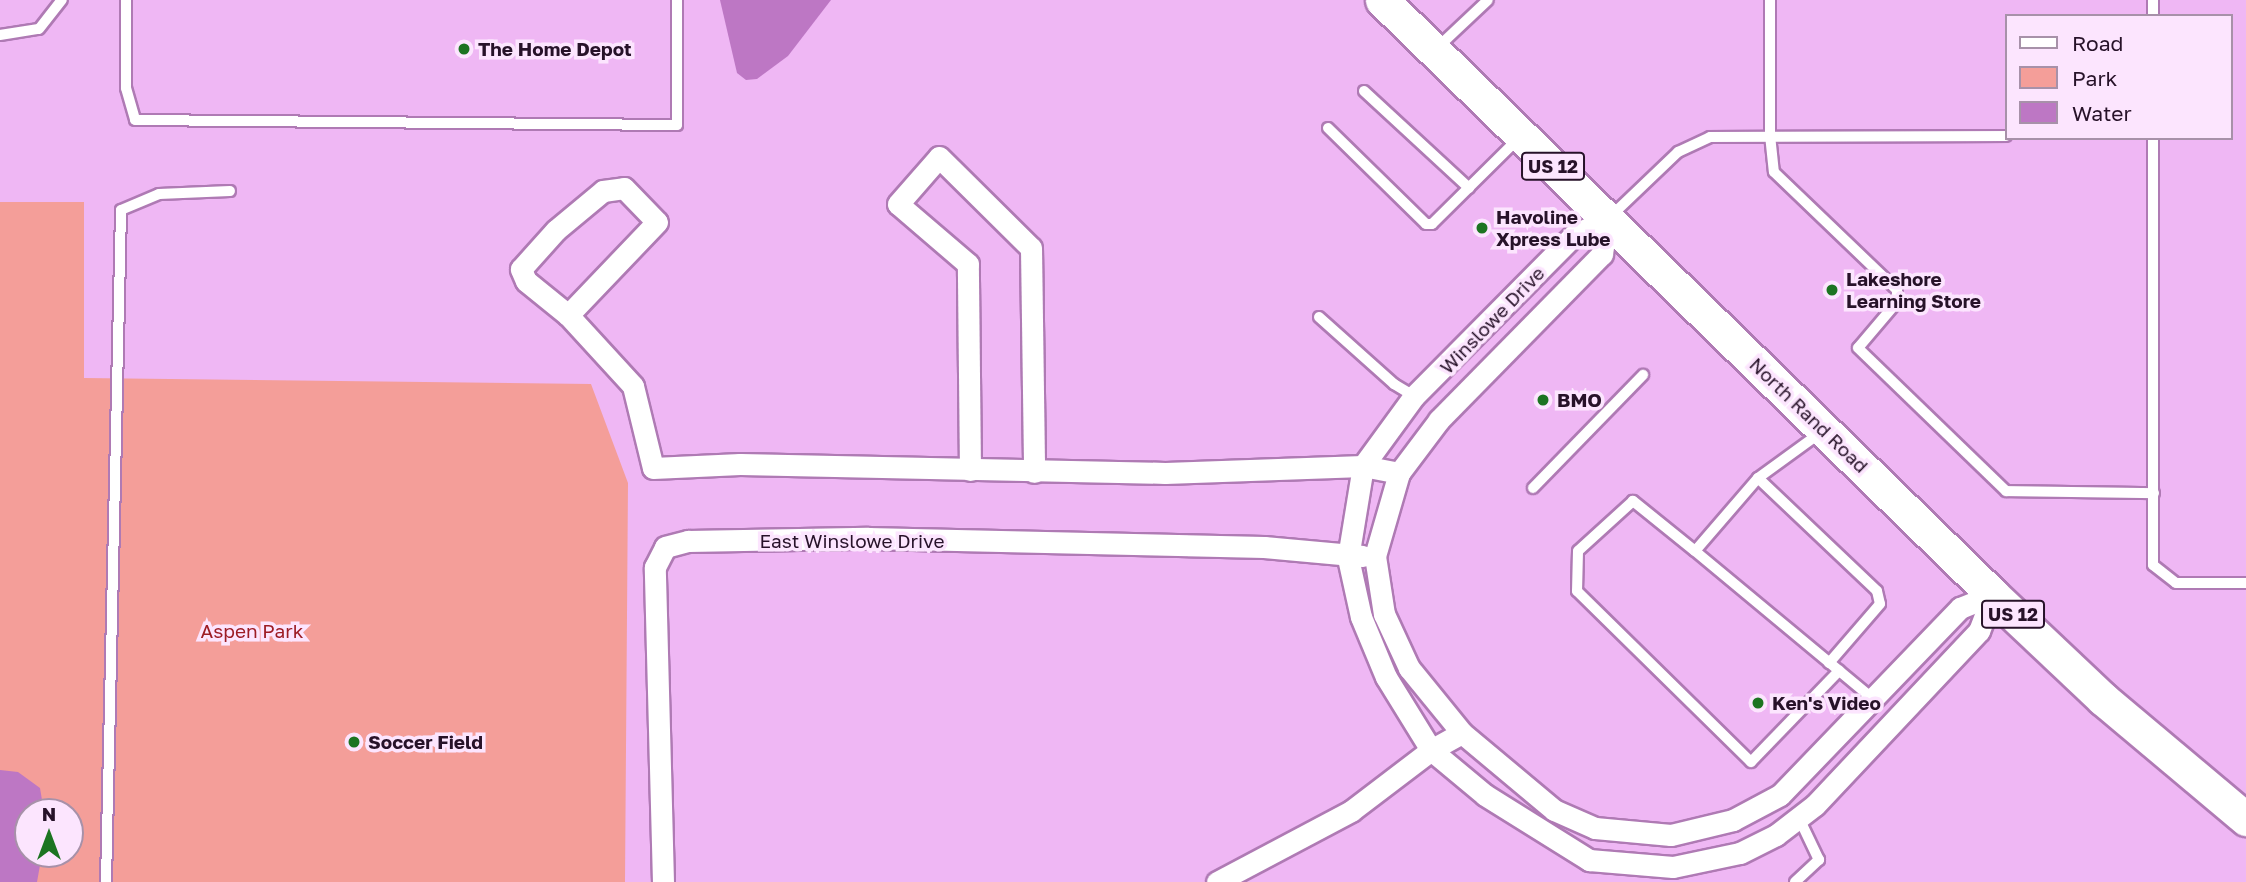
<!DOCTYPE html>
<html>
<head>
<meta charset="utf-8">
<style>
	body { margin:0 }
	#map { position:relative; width:2246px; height:882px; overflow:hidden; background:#efb7f4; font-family:"Golos Text",sans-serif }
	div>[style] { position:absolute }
	.green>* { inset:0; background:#f49e99 }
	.water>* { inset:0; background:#bd77c4 }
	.roads { filter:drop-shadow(2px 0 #af7ab4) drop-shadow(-2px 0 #af7ab4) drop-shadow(0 2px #af7ab4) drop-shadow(0 -2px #af7ab4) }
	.lane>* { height:10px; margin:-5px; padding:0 5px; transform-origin:5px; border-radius:5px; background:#fff }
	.street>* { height:21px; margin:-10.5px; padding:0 10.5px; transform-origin:10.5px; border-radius:10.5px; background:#fff }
	.primary>* { height:33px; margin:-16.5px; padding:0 16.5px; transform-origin:16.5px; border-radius:16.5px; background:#fff }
	.dots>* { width:19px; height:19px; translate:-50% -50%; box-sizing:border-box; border:4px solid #fce5fe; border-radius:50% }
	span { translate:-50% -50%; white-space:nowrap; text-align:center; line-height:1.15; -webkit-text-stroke:7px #fce5fe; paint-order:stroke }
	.shield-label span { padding:2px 5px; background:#fce5fe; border:2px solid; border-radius:5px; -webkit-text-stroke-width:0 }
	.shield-label { font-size:18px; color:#271229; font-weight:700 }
	.poi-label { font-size:19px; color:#271229; font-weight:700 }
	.left { translate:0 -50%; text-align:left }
	.street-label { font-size:19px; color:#271229 }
	.park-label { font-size:19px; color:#9d1c25 }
	.legend { position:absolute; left:2005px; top:14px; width:228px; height:126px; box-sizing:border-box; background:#fce5fe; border:2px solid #a791a9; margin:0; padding:9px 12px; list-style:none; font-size:21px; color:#271229 }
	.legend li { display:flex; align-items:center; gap:14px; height:35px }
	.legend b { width:35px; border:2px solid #a791a9 }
	.north { position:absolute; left:14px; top:798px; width:70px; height:70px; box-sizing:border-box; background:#fce5fe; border:2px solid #a791a9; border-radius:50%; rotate:0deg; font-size:19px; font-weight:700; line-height:28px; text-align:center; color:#271229 }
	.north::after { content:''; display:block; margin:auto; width:24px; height:32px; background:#1c7421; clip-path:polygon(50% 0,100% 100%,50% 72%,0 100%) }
</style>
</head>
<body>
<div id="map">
	<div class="green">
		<i style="clip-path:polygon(evenodd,0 202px,84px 202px,84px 378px,591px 384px,628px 483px,625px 882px,0 882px,0 202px,28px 812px,70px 812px,70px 854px,28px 854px,28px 812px)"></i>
	</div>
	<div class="water">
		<i style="clip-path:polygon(720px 0,831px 0,788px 56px,757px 79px,746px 80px,737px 73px)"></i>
		<i style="clip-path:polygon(0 770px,18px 772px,40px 788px,44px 812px,28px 812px,28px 854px,42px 854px,37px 882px,0 882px)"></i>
	</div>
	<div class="roads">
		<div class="lane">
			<i style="left:126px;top:0;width:88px;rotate:90deg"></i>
			<i style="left:126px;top:88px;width:33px;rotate:74deg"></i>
			<i style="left:135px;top:120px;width:542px;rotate:0.53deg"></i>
			<i style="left:677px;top:125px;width:125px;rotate:-90deg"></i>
			<i style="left:1770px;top:0;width:135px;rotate:90deg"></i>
			<i style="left:1770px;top:135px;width:37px;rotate:84deg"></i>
			<i style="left:1774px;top:172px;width:170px;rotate:43.8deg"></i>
			<i style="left:1897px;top:290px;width:12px;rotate:90deg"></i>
			<i style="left:1897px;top:302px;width:60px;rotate:130.3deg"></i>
			<i style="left:1858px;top:348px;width:206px;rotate:44deg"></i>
			<i style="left:2006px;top:491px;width:148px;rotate:0.8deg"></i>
			<i style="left:2153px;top:16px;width:16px;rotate:-90deg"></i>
			<i style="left:0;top:35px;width:39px;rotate:-9deg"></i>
			<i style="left:39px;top:29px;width:37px;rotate:-52deg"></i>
			<i style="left:1436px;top:49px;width:71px;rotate:-43.3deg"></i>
			<i style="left:1364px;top:91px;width:143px;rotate:42.7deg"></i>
			<i style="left:1328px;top:128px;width:137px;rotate:44.4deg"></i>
			<i style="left:1426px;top:224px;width:6px"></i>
			<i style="left:1432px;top:224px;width:124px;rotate:-44.7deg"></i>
			<i style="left:2153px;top:138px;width:427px;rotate:90deg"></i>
			<i style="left:2153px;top:565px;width:29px;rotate:38deg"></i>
			<i style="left:2176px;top:583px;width:70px"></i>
			<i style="left:1611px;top:216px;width:93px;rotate:-43.7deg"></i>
			<i style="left:1678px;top:152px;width:35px;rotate:-25deg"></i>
			<i style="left:1710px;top:137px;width:296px;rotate:-0.2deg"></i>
			<i style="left:1319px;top:317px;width:101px;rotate:41.8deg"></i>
			<i style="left:1394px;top:384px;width:23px;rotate:31deg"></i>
			<i style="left:1820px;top:433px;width:77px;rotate:144deg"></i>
			<i style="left:1758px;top:478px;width:96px;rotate:130.8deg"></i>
			<i style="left:1695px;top:551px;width:231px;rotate:39.7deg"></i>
			<i style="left:1758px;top:478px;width:164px;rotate:43.5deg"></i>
			<i style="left:1877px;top:591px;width:13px;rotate:77deg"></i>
			<i style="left:1880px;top:604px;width:78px;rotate:130.8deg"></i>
			<i style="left:1533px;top:488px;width:158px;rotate:-45.8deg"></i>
			<i style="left:1695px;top:551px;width:80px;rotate:-141.1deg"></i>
			<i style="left:1633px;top:501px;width:74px;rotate:137.7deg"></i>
			<i style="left:1578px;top:551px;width:40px;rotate:91.4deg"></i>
			<i style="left:1577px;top:591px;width:244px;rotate:44.5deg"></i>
			<i style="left:1751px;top:762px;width:127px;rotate:-46deg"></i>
			<i style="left:106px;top:882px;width:672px;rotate:-88.72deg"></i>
			<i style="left:121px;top:210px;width:41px;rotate:-22.8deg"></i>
			<i style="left:159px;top:194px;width:71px;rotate:-2.4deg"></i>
			<i style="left:1795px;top:882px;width:33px;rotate:-43deg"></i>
			<i style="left:1819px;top:860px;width:47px;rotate:-115.5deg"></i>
		</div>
		<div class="street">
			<i style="left:1608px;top:219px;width:38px;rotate:155deg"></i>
			<i style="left:1574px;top:235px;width:227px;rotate:134.8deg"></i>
			<i style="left:1414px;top:396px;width:87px;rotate:126.1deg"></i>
			<i style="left:1363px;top:466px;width:93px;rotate:99.3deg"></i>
			<i style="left:1348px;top:558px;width:60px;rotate:77.6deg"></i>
			<i style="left:1361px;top:617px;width:65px;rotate:67.4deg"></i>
			<i style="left:1386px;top:677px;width:86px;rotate:58.3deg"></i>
			<i style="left:1431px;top:750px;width:70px;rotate:39.8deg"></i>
			<i style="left:1485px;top:795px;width:123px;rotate:32deg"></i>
			<i style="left:1589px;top:860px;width:84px;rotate:4.8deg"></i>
			<i style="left:1673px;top:867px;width:68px;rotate:-11.8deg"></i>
			<i style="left:1740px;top:853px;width:40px;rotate:-26.6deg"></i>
			<i style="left:1776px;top:835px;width:49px;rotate:-37.6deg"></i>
			<i style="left:1815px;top:805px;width:239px;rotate:-46.7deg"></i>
			<i style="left:1979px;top:631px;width:39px;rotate:-69deg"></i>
			<i style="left:1608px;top:219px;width:36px;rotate:100deg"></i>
			<i style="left:1602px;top:254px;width:233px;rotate:134.5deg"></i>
			<i style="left:1439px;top:420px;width:66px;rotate:127deg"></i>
			<i style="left:1399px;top:473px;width:86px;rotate:106.1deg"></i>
			<i style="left:1375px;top:556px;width:59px;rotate:81.2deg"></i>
			<i style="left:1384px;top:614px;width:60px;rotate:65.2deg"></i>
			<i style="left:1409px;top:668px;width:84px;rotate:50.8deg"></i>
			<i style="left:1462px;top:733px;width:120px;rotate:39.9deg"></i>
			<i style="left:1554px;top:810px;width:45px;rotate:23.7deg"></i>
			<i style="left:1595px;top:828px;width:76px;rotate:5.3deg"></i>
			<i style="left:1671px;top:835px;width:64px;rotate:-13.6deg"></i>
			<i style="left:1733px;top:820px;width:53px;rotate:-28deg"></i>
			<i style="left:1780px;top:795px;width:260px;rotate:-46.1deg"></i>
			<i style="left:1960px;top:608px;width:35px;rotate:-22deg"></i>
			<i style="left:568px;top:315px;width:54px;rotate:-141deg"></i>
			<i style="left:526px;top:281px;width:13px;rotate:-113deg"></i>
			<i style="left:521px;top:269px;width:52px;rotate:-48.1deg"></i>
			<i style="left:556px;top:230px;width:61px;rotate:-39.7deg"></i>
			<i style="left:603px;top:191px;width:21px;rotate:-8deg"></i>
			<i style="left:624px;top:188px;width:47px;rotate:45.9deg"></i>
			<i style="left:657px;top:222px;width:129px;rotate:133.7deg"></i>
			<i style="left:568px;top:315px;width:96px;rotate:47.5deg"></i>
			<i style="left:633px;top:386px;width:84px;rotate:76.3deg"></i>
			<i style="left:653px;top:468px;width:87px;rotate:-2.6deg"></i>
			<i style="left:740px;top:464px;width:425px;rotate:1.2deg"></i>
			<i style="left:1165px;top:473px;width:198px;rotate:-2deg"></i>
			<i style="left:1363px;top:466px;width:37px;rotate:11deg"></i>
			<i style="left:970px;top:470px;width:206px;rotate:-90.6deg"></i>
			<i style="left:968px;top:264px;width:92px;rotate:-139.4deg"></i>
			<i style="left:898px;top:204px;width:62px;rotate:-48.9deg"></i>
			<i style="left:939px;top:157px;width:129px;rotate:44.7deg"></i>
			<i style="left:1031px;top:248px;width:224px;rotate:89.2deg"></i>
			<i style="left:663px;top:882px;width:315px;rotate:-91.5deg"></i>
			<i style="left:655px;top:567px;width:22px;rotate:-63deg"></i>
			<i style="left:665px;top:547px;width:24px;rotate:-15deg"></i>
			<i style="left:688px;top:541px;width:180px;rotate:-1deg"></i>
			<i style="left:868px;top:538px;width:396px;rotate:1.3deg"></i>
			<i style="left:1264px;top:547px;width:99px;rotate:5.2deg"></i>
			<i style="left:1217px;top:882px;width:152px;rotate:-27.9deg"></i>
			<i style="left:1351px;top:811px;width:101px;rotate:-37.3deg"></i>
			<i style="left:1431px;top:750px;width:35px;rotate:-29deg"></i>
		</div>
		<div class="primary">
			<i style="left:1382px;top:0;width:853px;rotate:44.24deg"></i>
			<i style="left:1993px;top:595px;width:151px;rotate:43.4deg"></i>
			<i style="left:2103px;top:699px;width:187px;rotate:40deg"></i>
		</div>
	</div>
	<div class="dots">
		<i style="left:464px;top:49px;background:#1c7421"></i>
		<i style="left:1482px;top:228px;background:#1c7421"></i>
		<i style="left:1832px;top:290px;background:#1c7421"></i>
		<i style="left:1543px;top:400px;background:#1c7421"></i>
		<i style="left:1758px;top:703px;background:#1c7421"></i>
		<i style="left:354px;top:742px;background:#1c7421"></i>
	</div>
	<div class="shield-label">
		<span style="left:1553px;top:166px">US 12</span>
		<span style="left:2013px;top:614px">US 12</span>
	</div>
	<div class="poi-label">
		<span class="left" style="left:478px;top:49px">The Home Depot</span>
		<span class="left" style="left:1496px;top:228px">Havoline<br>Xpress Lube</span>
		<span class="left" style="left:1846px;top:290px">Lakeshore<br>Learning Store</span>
		<span class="left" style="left:1557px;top:400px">BMO</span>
		<span class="left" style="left:1772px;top:703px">Ken's Video</span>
		<span class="left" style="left:368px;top:742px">Soccer Field</span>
	</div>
	<div class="street-label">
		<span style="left:1492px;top:320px;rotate:-46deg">Winslowe Drive</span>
		<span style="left:1809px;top:415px;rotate:44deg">North Rand Road</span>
		<span style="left:852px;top:541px">East Winslowe Drive</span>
	</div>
	<div class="park-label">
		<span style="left:252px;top:631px">Aspen Park</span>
	</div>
	<ul class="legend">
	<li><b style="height:9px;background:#fff"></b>Road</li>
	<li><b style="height:19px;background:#f49e99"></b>Park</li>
	<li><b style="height:19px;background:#bd77c4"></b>Water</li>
	</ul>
	<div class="north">N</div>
</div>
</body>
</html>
